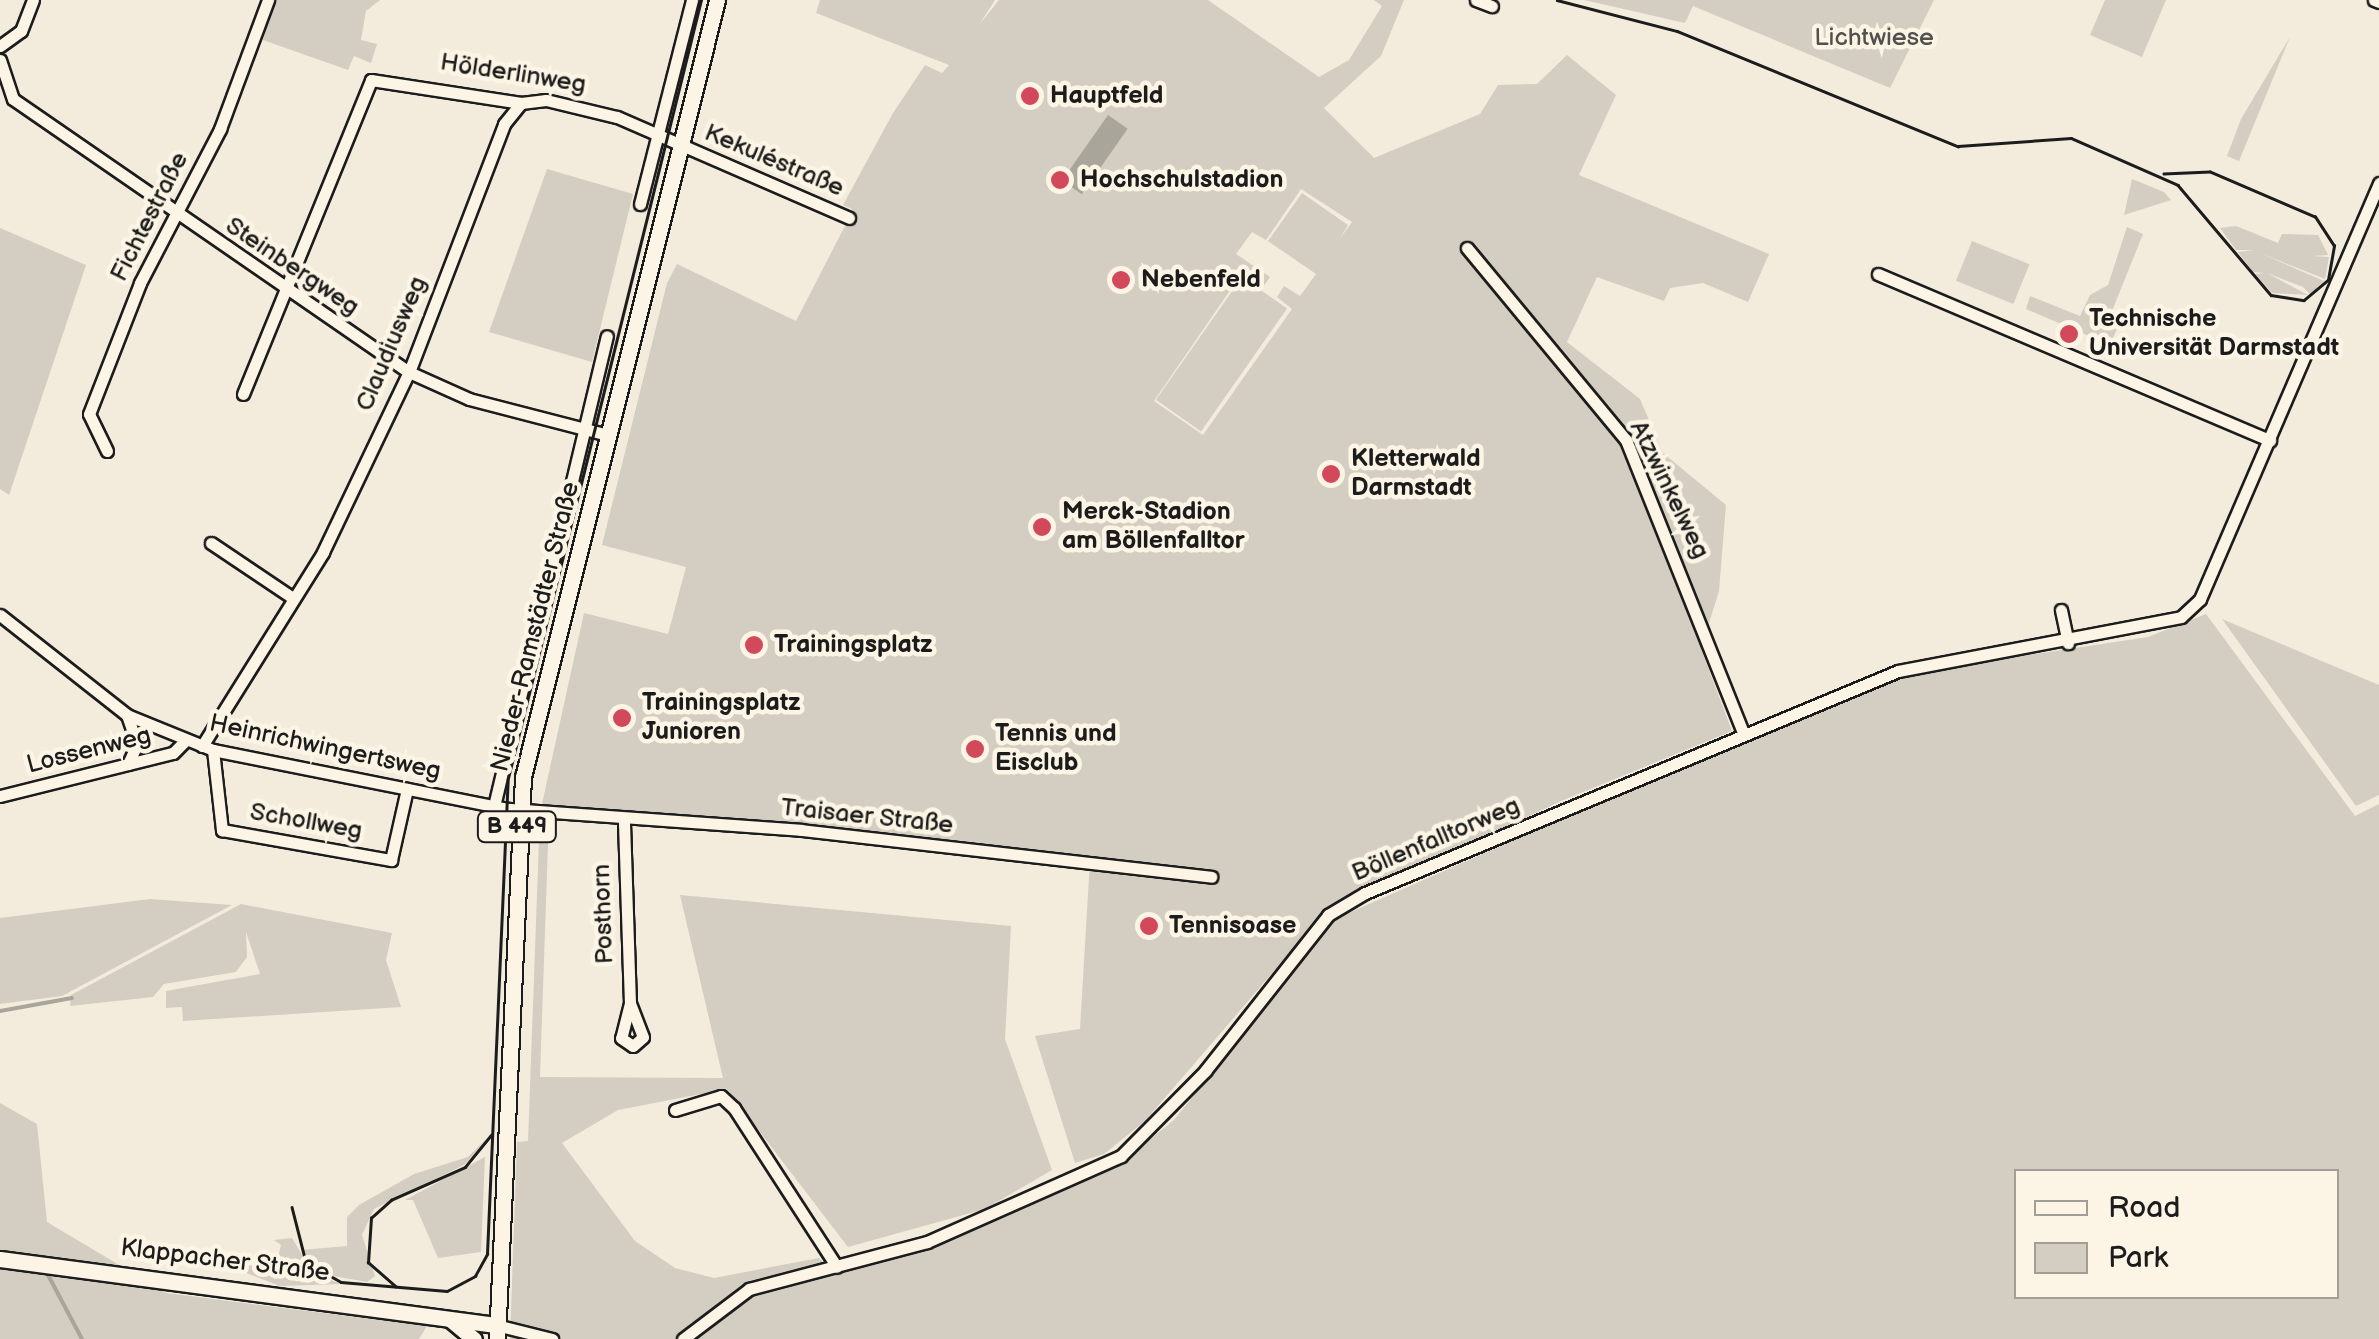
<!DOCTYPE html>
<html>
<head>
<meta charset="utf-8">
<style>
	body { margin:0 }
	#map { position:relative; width:2379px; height:1339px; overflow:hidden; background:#f3ecdd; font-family:"Balsamiq Sans",sans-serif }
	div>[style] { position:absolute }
	.green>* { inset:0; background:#d3cec1; transform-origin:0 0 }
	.water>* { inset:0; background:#aaa59b; transform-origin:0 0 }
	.stream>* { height:4px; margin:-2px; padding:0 2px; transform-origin:2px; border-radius:2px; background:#aaa59b }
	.roads { filter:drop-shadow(2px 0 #1c1c1c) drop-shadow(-2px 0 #1c1c1c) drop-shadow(0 2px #1c1c1c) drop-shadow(0 -2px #1c1c1c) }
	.minor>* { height:11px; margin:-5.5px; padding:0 5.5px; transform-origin:5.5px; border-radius:5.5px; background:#fcf5e5 }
	.major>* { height:15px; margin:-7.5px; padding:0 7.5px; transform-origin:7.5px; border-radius:7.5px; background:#fcf5e5 }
	.tram>* { height:2.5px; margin:-1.25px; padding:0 1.25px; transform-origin:1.25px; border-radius:1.25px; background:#1c1c1c }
	.dots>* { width:28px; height:28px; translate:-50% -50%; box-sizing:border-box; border:5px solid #fcf5e5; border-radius:50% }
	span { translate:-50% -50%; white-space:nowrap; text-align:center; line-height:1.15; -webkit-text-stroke:9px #fcf5e5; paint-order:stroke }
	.shield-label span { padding:2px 8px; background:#fcf5e5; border:2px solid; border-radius:8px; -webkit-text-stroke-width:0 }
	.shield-label { font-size:22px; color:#1c1c1c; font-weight:700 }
	.park-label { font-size:25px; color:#53514e }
	.street-label { font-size:25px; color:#1c1c1c }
	.poi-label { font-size:25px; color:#1c1c1c; font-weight:700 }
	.left { translate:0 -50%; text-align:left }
	.legend { position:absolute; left:2014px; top:1169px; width:325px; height:130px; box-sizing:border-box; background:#fcf5e5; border:2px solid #a29e95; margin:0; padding:12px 18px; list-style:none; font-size:30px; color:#1c1c1c }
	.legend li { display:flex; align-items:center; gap:20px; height:50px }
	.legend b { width:50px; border:2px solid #a29e95 }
</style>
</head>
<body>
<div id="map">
	<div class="green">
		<i style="clip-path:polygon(273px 0,380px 0,366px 11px,361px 40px,377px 44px,371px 63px,354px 56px,348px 70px,263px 40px)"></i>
		<i style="clip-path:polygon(evenodd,820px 0,995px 0,979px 25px,999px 0,1208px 0,1319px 77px,1349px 60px,1382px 6px,1374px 0,1404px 0,1381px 56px,1324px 108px,1374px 158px,1480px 114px,1498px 85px,1537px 84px,1567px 55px,1616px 95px,1579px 175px,1769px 254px,1748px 302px,1703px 283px,1670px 288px,1664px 301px,1597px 277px,1567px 342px,1640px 399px,1663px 453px,1726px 505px,1719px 591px,1701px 649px,1732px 731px,1561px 801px,1323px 914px,1145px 1121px,1104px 1154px,1075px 1163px,1035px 1036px,1080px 1029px,1090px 860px,549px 815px,540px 1077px,723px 1078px,680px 895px,1011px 926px,1005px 1039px,1052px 1170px,985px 1209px,848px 1247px,727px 1089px,618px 1110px,562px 1143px,635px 1241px,675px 1268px,714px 1278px,819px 1258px,835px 1275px,934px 1244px,1127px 1158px,1174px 1120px,1335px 919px,1750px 736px,1915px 672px,2148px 637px,2206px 614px,2355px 816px,2379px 804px,2379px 1339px,510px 1339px,517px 1142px,528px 1141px,540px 813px,584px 613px,668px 634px,686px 567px,602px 545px,667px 283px,677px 264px,796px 321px,849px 218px,852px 209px,843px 205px,893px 113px,925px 65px,942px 73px,949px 65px,816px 13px,820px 0,1301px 189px,1352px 222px,1339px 240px,1348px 225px,1302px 193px,1268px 241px,1316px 274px,1300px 296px,1284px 286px,1277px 297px,1292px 309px,1203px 435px,1154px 401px,1242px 273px,1263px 287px,1270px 277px,1236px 254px,1252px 232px,1266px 240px,1301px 189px,820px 0,2016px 1172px,2336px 1172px,2336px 1296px,2016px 1296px,2016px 1172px)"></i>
		<i style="clip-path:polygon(1584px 0,1934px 0,1890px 88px,1693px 6px,1685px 23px)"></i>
		<i style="clip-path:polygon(2105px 0,2166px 0,2142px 57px,2090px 35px)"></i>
		<i style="clip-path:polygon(2290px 37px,2239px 161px,2227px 156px,2241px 119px)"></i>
		<i style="clip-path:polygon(547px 169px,633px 194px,592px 362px,489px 332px)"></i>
		<i style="clip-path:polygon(2132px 179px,2164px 192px,2171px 200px,2124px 215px)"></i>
		<i style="clip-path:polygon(2236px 226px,2278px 243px,2282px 234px,2318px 235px,2328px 255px,2312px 256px,2329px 257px,2325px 279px,2260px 253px,2324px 281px,2310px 294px,2303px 287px,2267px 273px,2308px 295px,2272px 293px,2255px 274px,2265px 273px,2253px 272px,2238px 252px,2254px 250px,2236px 250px,2220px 228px)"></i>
		<i style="clip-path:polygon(2127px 227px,2143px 234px,2108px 321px,2120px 322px,2110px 345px,2026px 309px,2030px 296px,2080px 316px,2090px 295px,2108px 285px)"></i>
		<i style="clip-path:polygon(0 228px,86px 265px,9px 495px,0 489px)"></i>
		<i style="left:1972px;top:241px;width:62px;height:43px;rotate:22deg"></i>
		<i style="left:1242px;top:277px;width:55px;height:150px;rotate:35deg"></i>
		<i style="clip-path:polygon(2222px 619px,2379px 685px,2379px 795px,2356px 806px)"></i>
		<i style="clip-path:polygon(150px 899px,232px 905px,62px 996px,0 1004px,0 918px)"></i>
		<i style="clip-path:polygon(241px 904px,392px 933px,386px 960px,401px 1007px,183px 1021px,182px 1007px,166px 1008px,166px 991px,260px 974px,246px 932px,247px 957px,236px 972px,164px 984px,153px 997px,70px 1006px,71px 995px)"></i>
		<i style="clip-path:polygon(0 1103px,37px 1124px,47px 1222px,166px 1293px,427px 1326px,419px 1339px,0 1339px)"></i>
		<i style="clip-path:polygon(487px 1138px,479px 1151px,464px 1165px,374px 1209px,362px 1235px,375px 1276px,367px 1282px,328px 1275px,301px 1250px,347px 1246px,347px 1217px,359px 1205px,414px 1174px,468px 1157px)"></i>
		<i style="clip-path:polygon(485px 1157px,481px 1252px,438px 1258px,413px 1200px,405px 1200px)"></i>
		<i style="clip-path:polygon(292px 1238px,313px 1273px,341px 1284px,280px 1286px,246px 1273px,248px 1265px,275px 1271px,281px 1245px,274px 1240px)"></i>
	</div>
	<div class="water">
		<i style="left:1108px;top:115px;width:24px;height:80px;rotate:35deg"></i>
	</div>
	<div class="stream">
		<i style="left:0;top:1011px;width:73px;rotate:-10.2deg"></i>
		<i style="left:47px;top:1273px;width:75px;rotate:62.1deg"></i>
	</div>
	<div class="roads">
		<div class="minor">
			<i style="left:1476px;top:0;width:17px;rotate:21deg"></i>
			<i style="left:2374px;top:0;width:5px;rotate:22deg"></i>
			<i style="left:0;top:46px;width:26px;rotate:-36deg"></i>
			<i style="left:21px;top:31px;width:33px;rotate:-69deg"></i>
			<i style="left:0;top:60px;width:41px;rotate:71.6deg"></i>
			<i style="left:13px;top:99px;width:481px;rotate:34.6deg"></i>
			<i style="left:409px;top:372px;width:66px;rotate:24.2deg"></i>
			<i style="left:469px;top:399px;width:144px;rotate:14.5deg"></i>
			<i style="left:640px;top:204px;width:211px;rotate:-75.7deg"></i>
			<i style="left:1467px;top:248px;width:249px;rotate:50.4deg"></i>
			<i style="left:1626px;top:440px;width:315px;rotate:68.2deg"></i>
			<i style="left:1878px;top:274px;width:426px;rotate:23deg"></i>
			<i style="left:243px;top:394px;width:339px;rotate:-67.8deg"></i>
			<i style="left:371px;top:80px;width:152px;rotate:8.7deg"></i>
			<i style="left:521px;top:103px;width:25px;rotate:-7deg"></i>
			<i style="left:546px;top:100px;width:73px;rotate:13.5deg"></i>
			<i style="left:617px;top:117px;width:253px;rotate:23.5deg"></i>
			<i style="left:107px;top:451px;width:41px;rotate:-115.9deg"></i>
			<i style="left:89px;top:414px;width:141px;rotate:-68.7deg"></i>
			<i style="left:140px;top:283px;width:174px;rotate:-62.5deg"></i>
			<i style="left:220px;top:129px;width:138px;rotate:-69.6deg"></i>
			<i style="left:211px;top:543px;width:99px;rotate:33.9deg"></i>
			<i style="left:2061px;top:610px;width:34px;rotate:78deg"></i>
			<i style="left:0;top:615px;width:162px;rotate:38.2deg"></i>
			<i style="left:127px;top:715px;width:93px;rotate:22.1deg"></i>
			<i style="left:213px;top:750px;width:302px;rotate:11.3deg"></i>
			<i style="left:509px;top:809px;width:293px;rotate:4.1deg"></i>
			<i style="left:801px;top:830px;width:413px;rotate:6.5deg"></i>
			<i style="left:127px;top:715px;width:31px;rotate:71deg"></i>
			<i style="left:137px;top:744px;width:22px;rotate:114deg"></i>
			<i style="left:202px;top:746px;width:229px;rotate:-58deg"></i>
			<i style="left:323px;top:552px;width:199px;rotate:-64.5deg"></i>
			<i style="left:409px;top:372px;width:266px;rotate:-69deg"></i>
			<i style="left:504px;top:124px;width:27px;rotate:-51deg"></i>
			<i style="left:213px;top:750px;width:81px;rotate:83.6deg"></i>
			<i style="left:222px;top:830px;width:172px;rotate:10.1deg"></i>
			<i style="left:391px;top:860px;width:73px;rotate:-77.3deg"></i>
			<i style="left:0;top:796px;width:178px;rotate:-14deg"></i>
			<i style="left:173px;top:753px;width:17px;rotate:-45deg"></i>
			<i style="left:494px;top:806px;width:483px;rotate:-76.5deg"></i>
			<i style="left:624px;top:823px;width:180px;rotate:88.1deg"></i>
			<i style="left:630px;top:1003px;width:36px;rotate:104deg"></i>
			<i style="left:621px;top:1038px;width:14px;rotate:34deg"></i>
			<i style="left:633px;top:1046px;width:13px;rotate:-42deg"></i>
			<i style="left:643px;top:1037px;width:36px;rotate:-111deg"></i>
			<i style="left:675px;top:1110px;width:48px;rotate:-16.9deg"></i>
			<i style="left:721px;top:1096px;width:18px;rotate:43deg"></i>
			<i style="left:734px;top:1108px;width:189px;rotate:57.1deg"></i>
			<i style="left:496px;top:1325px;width:58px;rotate:14deg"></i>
			<i style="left:683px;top:1339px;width:83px;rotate:-37.1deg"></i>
			<i style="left:749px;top:1289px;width:184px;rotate:-14.8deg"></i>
			<i style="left:927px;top:1242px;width:212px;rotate:-23.9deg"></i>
			<i style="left:1121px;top:1156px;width:120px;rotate:-45.3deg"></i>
			<i style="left:1205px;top:1071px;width:199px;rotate:-51.7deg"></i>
			<i style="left:1328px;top:915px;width:43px;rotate:-30.7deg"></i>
			<i style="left:1365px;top:893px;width:577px;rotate:-22.61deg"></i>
			<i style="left:1898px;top:671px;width:288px;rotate:-10.8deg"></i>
			<i style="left:2181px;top:617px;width:26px;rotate:-43deg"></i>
			<i style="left:2200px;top:599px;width:453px;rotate:-66.7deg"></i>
		</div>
		<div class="major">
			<i style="left:0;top:1259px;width:500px;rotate:7.58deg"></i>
			<i style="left:451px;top:1320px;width:30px;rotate:40deg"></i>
			<i style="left:497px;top:1339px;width:563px;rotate:-87.35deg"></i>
			<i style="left:523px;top:777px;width:801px;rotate:-75.98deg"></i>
		</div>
	</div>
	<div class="tram">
		<i style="left:1557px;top:0;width:124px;rotate:14.5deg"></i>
		<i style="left:1677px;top:31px;width:304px;rotate:22.3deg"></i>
		<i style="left:1958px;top:146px;width:113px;rotate:-4deg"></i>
		<i style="left:2071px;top:138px;width:117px;rotate:23.7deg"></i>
		<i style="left:2178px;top:185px;width:144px;rotate:49.8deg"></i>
		<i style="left:2271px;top:295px;width:33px;rotate:9deg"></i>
		<i style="left:2304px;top:300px;width:31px;rotate:-40deg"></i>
		<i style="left:2328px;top:280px;width:35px;rotate:-80deg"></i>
		<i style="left:2334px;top:246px;width:35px;rotate:-123deg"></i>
		<i style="left:2315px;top:217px;width:114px;rotate:-156.8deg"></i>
		<i style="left:2210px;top:172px;width:46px;rotate:177.5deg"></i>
		<i style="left:292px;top:1207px;width:57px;rotate:75.7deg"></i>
		<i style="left:306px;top:1262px;width:40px;rotate:29.7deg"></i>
		<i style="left:341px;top:1282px;width:106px;rotate:4.9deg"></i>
		<i style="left:447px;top:1291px;width:32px;rotate:-28deg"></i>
		<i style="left:475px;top:1276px;width:25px;rotate:-61deg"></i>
		<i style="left:487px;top:1254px;width:476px;rotate:-87.5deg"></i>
		<i style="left:508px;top:778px;width:802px;rotate:-76.07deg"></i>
		<i style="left:396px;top:1287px;width:37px;rotate:-139deg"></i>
		<i style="left:368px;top:1263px;width:45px;rotate:-86.2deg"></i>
		<i style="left:371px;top:1218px;width:27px;rotate:-42deg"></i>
		<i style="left:391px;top:1200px;width:81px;rotate:-24deg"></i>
		<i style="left:465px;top:1167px;width:41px;rotate:-50.9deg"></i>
	</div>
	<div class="dots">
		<i style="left:1030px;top:96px;background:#d1495b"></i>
		<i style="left:1060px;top:180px;background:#d1495b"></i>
		<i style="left:1121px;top:280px;background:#d1495b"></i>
		<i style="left:2069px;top:334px;background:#d1495b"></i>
		<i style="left:1331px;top:474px;background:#d1495b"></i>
		<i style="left:1042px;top:527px;background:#d1495b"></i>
		<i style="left:754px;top:645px;background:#d1495b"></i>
		<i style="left:622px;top:718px;background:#d1495b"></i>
		<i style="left:975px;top:749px;background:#d1495b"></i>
		<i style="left:1149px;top:926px;background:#d1495b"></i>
	</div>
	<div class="shield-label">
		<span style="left:517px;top:827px">B 449</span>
	</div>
	<div class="park-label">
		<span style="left:1874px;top:38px">Lichtwiese</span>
	</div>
	<div class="street-label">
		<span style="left:513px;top:74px;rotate:9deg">Hölderlinweg</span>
		<span style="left:774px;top:161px;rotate:23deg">Kekuléstraße</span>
		<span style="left:150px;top:217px;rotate:-63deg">Fichtestraße</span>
		<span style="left:292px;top:267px;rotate:34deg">Steinbergweg</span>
		<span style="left:392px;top:344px;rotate:-67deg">Claudiusweg</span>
		<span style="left:1669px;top:490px;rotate:64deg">Atzwinkelweg</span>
		<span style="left:536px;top:627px;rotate:-76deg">Nieder-Ramstädter Straße</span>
		<span style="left:325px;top:748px;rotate:12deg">Heinrichwingertsweg</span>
		<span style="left:89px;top:751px;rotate:-14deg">Lossenweg</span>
		<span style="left:867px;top:817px;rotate:6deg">Traisaer Straße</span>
		<span style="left:306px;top:822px;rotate:10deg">Schollweg</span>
		<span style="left:1436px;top:840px;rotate:-23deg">Böllenfalltorweg</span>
		<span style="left:604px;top:914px;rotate:-92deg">Posthorn</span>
		<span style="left:225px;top:1261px;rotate:7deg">Klappacher Straße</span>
	</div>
	<div class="poi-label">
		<span class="left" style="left:1050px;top:96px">Hauptfeld</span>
		<span class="left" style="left:1080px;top:180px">Hochschulstadion</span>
		<span class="left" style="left:1141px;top:280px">Nebenfeld</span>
		<span class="left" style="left:2089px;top:334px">Technische<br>Universität Darmstadt</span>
		<span class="left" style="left:1351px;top:474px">Kletterwald<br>Darmstadt</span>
		<span class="left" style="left:1062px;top:527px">Merck-Stadion<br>am Böllenfalltor</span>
		<span class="left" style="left:774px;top:645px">Trainingsplatz</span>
		<span class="left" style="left:642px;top:718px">Trainingsplatz<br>Junioren</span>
		<span class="left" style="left:995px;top:749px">Tennis und<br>Eisclub</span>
		<span class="left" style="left:1169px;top:926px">Tennisoase</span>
	</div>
	<ul class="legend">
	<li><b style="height:12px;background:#fcf5e5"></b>Road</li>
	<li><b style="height:28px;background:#d3cec1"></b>Park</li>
	</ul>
</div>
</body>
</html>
